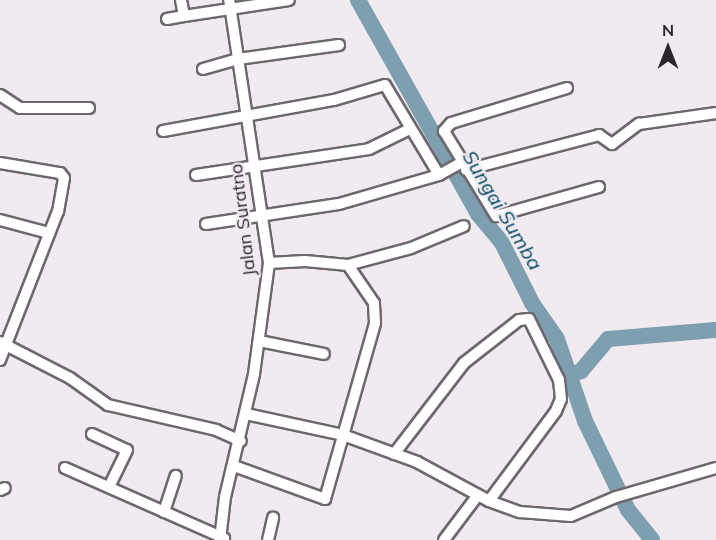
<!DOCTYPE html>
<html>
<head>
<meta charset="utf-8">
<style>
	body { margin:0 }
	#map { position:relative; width:716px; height:540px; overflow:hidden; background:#f1ebf1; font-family:Mulish,sans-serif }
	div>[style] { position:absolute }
	.river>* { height:16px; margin:-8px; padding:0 8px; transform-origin:8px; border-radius:8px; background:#7e9faf }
	.roads { filter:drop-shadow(2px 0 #6d686d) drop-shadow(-2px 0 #6d686d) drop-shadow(0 2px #6d686d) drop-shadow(0 -2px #6d686d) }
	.minor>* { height:10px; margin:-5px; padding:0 5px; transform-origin:5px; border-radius:5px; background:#fff }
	span { translate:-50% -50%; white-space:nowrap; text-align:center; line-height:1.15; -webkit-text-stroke:4.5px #f1ebf1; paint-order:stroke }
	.street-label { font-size:18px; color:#2a272a }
	.water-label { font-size:20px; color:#044a62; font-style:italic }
	.north { position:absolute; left:638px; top:18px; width:60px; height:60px; -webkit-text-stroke:4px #f1ebf1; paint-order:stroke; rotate:0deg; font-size:16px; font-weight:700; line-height:24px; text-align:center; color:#2a272a }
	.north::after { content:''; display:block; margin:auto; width:21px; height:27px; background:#2a272a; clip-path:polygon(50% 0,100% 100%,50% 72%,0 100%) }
</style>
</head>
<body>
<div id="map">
	<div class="river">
		<i style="left:358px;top:0;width:245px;rotate:60.7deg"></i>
		<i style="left:478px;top:214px;width:38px;rotate:50deg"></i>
		<i style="left:502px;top:243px;width:67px;rotate:63.4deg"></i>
		<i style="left:532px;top:303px;width:44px;rotate:55.2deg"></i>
		<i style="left:557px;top:339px;width:87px;rotate:71.1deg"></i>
		<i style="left:585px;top:421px;width:99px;rotate:64.2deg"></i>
		<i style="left:628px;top:510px;width:38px;rotate:51deg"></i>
		<i style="left:570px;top:375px;width:12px;rotate:-20deg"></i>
		<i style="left:581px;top:371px;width:42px;rotate:-49.8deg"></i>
		<i style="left:608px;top:339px;width:108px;rotate:-4.8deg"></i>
	</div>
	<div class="roads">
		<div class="minor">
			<i style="left:181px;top:0;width:16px;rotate:79deg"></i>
			<i style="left:184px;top:16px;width:106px;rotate:-8.7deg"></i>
			<i style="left:167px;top:19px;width:17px;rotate:-10deg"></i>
			<i style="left:203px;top:69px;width:36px;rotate:-16deg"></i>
			<i style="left:238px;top:59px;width:102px;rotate:-7.9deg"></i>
			<i style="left:567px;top:88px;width:121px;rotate:163.2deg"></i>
			<i style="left:451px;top:123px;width:11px;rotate:131deg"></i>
			<i style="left:444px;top:131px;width:100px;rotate:58.5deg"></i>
			<i style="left:496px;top:216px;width:107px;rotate:-15.7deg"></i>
			<i style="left:0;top:95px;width:24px;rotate:33deg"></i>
			<i style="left:20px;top:108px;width:69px"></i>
			<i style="left:163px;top:131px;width:174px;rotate:-10.3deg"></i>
			<i style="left:334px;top:100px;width:53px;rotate:-16.4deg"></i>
			<i style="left:385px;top:85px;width:105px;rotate:59deg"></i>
			<i style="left:0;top:163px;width:61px;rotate:9.5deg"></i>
			<i style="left:60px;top:173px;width:6px;rotate:51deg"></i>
			<i style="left:64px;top:178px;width:34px;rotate:100deg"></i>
			<i style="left:58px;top:211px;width:160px;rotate:111.3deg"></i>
			<i style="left:466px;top:170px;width:138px;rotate:-14.7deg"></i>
			<i style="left:599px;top:135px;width:16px;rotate:35deg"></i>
			<i style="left:612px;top:144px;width:34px;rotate:-37deg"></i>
			<i style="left:639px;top:124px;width:78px;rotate:-8.1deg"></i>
			<i style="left:196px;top:175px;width:175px;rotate:-8.5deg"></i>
			<i style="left:369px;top:149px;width:46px;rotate:-26deg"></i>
			<i style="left:0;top:220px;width:51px;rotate:14.9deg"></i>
			<i style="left:206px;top:224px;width:134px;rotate:-8.6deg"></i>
			<i style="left:339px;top:204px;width:104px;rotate:-16.2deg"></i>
			<i style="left:439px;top:175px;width:26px;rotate:-29deg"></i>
			<i style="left:348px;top:265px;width:65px;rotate:-15.1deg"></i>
			<i style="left:411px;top:248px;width:57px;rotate:-22.5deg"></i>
			<i style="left:259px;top:341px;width:66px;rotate:11.3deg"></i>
			<i style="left:0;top:342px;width:79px;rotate:27.2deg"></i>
			<i style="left:70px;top:378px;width:47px;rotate:35.4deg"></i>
			<i style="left:108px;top:405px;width:111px;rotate:13deg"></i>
			<i style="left:216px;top:430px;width:27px;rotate:24deg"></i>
			<i style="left:246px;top:414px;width:99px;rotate:12.2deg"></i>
			<i style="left:343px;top:435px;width:79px;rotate:20deg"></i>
			<i style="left:417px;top:462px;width:82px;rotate:28.4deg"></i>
			<i style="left:489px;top:501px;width:33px;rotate:20deg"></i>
			<i style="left:520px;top:512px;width:51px;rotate:4.5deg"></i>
			<i style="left:571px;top:516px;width:49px;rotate:-22.9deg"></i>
			<i style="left:616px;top:497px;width:104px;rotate:-16.2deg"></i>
			<i style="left:92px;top:434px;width:38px;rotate:25deg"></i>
			<i style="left:127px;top:450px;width:41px;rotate:115.9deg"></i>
			<i style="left:394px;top:454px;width:115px;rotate:-52.4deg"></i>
			<i style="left:464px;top:363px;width:70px;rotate:-38deg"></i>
			<i style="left:519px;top:320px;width:10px;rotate:-6deg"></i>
			<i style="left:529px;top:319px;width:68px;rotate:63.8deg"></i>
			<i style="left:559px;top:380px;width:19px;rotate:84deg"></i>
			<i style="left:561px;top:399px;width:13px;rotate:113deg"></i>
			<i style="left:556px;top:411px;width:112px;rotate:126.7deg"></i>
			<i style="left:234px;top:466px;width:97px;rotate:19.9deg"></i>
			<i style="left:325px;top:499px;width:183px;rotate:-74.1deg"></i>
			<i style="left:375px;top:323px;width:20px;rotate:-93deg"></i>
			<i style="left:374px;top:303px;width:46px;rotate:-124.4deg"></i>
			<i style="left:348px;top:265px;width:43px;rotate:-174.7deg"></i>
			<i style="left:305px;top:261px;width:36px;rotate:177deg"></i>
			<i style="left:65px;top:468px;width:174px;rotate:23.8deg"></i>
			<i style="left:0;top:490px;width:5px;rotate:-22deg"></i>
			<i style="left:164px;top:512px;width:38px;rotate:-72deg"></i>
			<i style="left:220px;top:540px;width:43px;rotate:-83.4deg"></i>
			<i style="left:225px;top:497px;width:126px;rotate:-76.7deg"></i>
			<i style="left:254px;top:374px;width:112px;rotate:-82.3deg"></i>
			<i style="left:269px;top:263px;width:266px;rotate:-98.6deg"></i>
			<i style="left:268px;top:540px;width:23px;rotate:-77deg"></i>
			<i style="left:444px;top:540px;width:56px;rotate:-52.9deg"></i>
		</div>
	</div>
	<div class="street-label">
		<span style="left:243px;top:220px;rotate:-97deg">Jalan Suratno</span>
	</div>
	<div class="water-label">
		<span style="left:503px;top:210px;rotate:59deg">Sungai Sumba</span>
	</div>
	<div class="north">N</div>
</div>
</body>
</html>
